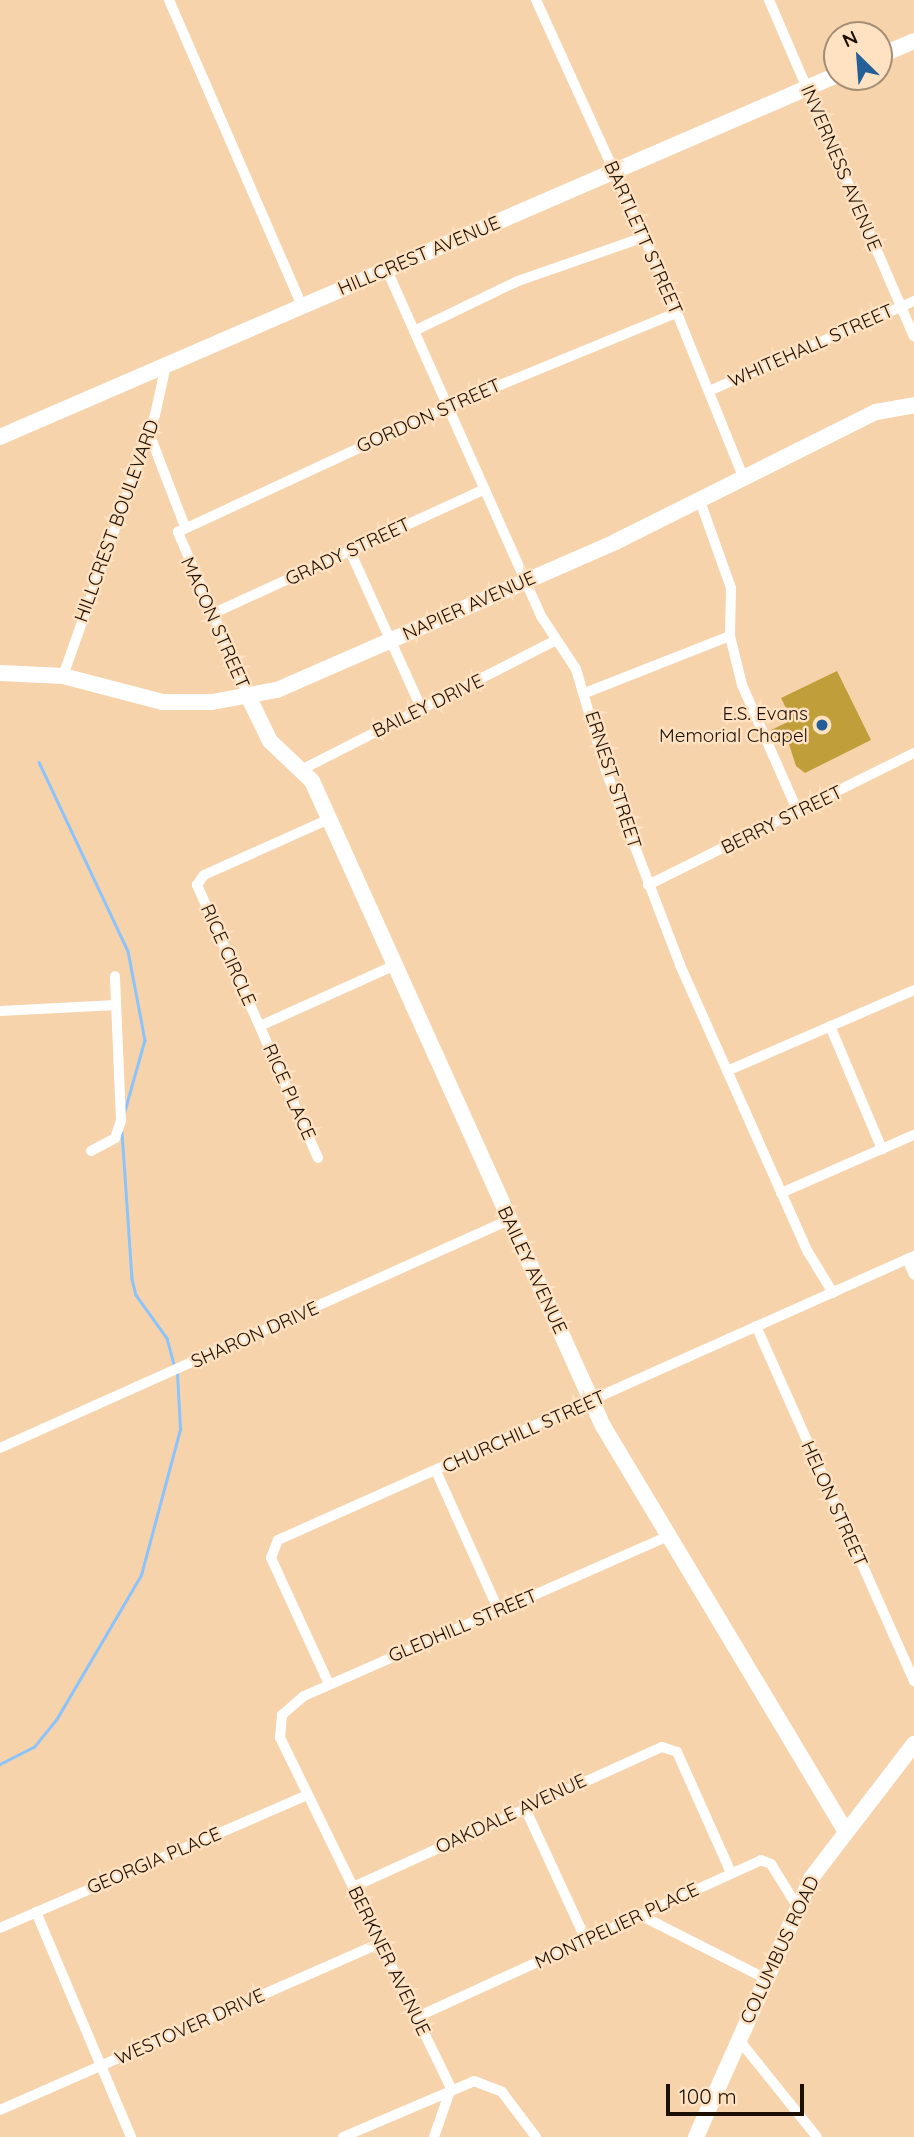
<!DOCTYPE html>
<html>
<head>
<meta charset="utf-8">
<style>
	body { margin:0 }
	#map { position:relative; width:914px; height:2137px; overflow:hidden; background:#f7d3ac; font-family:Quicksand,sans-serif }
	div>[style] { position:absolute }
	.stream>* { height:2.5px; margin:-1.25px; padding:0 1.25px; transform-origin:1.25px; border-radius:1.25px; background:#8cc3fb }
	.building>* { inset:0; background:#c09e39 }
	.street>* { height:10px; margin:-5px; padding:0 5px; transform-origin:5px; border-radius:5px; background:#fff }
	.secondary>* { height:16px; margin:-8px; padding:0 8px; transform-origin:8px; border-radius:8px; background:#fff }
	.dots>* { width:19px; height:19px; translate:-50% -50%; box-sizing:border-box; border:4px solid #ffe2c2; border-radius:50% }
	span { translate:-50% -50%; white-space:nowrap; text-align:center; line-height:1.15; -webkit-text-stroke:5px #ffe2c2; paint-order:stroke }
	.street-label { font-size:19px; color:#1c1003 }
	.poi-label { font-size:19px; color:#1c1003 }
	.right { translate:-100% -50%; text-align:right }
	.north { position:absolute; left:823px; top:21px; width:70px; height:70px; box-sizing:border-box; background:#ffe2c2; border:2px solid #a48e76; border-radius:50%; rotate:335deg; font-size:19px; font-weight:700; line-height:28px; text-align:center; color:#1c1003 }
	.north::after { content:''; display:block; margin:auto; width:24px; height:32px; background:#246097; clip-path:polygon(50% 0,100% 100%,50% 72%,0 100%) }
	.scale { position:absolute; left:666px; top:2084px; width:138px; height:32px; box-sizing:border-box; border:4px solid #1c1003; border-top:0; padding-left:9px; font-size:21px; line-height:24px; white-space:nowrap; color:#1c1003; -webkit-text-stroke:5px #ffe2c2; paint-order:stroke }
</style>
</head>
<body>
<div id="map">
	<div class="stream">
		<i style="left:39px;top:762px;width:209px;rotate:64.8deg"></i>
		<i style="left:128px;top:951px;width:91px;rotate:79.2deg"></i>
		<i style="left:145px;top:1040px;width:74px;rotate:105.7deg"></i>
		<i style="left:122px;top:1132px;width:147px;rotate:86.1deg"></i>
		<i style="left:132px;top:1279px;width:16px;rotate:76deg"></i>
		<i style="left:136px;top:1295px;width:53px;rotate:54.2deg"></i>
		<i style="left:167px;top:1338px;width:30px;rotate:75deg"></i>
		<i style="left:0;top:1764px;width:38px;rotate:-27deg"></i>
		<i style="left:34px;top:1747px;width:35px;rotate:-51deg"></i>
		<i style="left:56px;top:1720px;width:168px;rotate:-59.6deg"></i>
		<i style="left:141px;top:1575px;width:151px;rotate:-75deg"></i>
		<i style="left:180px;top:1429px;width:55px;rotate:-93.1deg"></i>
	</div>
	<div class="building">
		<i style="clip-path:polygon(837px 671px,871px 740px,805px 773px,796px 766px,787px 738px,777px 742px,771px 730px,792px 720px,781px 698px)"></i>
	</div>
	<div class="street">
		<i style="left:169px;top:0;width:334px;rotate:66.5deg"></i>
		<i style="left:536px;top:0;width:303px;rotate:65.5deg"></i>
		<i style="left:662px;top:276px;width:219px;rotate:68deg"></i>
		<i style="left:769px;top:0;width:366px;rotate:66.7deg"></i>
		<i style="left:387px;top:270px;width:379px;rotate:66deg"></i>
		<i style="left:541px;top:616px;width:64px;rotate:56.6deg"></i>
		<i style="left:576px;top:669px;width:106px;rotate:73.6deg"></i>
		<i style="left:606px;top:771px;width:208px;rotate:69.1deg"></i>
		<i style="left:680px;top:965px;width:314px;rotate:66deg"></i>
		<i style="left:808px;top:1252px;width:48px;rotate:58.6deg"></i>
		<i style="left:414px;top:331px;width:115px;rotate:-25.7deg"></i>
		<i style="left:518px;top:281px;width:133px;rotate:-19.2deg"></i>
		<i style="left:709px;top:391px;width:224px;rotate:-23.7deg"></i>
		<i style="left:149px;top:433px;width:101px;rotate:69deg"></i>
		<i style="left:700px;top:501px;width:92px;rotate:70.4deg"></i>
		<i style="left:731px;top:588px;width:48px;rotate:91.2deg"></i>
		<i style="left:730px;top:636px;width:50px;rotate:76.2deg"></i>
		<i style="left:742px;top:685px;width:139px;rotate:66.2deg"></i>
		<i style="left:350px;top:551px;width:175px;rotate:65.6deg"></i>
		<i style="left:212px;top:614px;width:300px;rotate:-24.6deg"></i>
		<i style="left:63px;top:676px;width:277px;rotate:-70.6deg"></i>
		<i style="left:155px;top:415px;width:51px;rotate:-77.6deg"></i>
		<i style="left:585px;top:693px;width:156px;rotate:-21.5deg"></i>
		<i style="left:249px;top:698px;width:181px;rotate:-113.2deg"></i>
		<i style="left:178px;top:532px;width:299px;rotate:-24.9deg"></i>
		<i style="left:449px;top:406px;width:245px;rotate:-22.3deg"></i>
		<i style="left:303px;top:769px;width:282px;rotate:-27deg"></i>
		<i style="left:648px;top:885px;width:297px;rotate:-26.4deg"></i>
		<i style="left:0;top:1011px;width:116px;rotate:-3deg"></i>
		<i style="left:260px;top:1026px;width:148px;rotate:-24.3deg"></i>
		<i style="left:830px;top:1026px;width:134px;rotate:67.1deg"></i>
		<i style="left:727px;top:1071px;width:204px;rotate:-23.4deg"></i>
		<i style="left:91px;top:1151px;width:27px;rotate:-28deg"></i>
		<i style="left:115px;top:1138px;width:18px;rotate:-71deg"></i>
		<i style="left:121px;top:1121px;width:145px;rotate:-92.4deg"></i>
		<i style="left:318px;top:1158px;width:299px;rotate:-113.9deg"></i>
		<i style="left:197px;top:885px;width:12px;rotate:-55deg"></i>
		<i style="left:204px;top:875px;width:137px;rotate:-24.1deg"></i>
		<i style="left:781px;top:1193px;width:145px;rotate:-23.6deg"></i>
		<i style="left:907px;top:1259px;width:17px;rotate:66deg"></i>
		<i style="left:756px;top:1326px;width:389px;rotate:66deg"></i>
		<i style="left:0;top:1448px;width:558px;rotate:-24.13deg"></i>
		<i style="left:436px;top:1471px;width:154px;rotate:65.8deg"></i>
		<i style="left:329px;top:1684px;width:139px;rotate:-114.7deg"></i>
		<i style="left:271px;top:1558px;width:19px;rotate:-69deg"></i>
		<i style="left:278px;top:1540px;width:697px;rotate:-24.06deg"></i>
		<i style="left:525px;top:1808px;width:145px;rotate:65.2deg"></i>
		<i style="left:353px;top:1887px;width:339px;rotate:-24.4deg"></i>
		<i style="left:662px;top:1747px;width:16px;rotate:18deg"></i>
		<i style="left:677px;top:1752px;width:133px;rotate:65.9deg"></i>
		<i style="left:36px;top:1912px;width:244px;rotate:67.1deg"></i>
		<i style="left:640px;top:1915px;width:139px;rotate:26.9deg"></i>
		<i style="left:0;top:1928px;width:335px;rotate:-23.4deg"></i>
		<i style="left:417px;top:2017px;width:378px;rotate:-24.5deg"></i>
		<i style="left:761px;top:1860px;width:11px;rotate:22deg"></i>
		<i style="left:771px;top:1864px;width:49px;rotate:58.2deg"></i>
		<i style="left:739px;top:2040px;width:124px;rotate:51.2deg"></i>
		<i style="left:451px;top:2088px;width:390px;rotate:-116deg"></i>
		<i style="left:280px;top:1738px;width:23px;rotate:-85deg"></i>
		<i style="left:282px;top:1715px;width:29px;rotate:-41deg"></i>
		<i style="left:304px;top:1696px;width:398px;rotate:-23.7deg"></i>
		<i style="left:0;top:2110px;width:415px;rotate:-23.7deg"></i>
		<i style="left:343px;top:2137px;width:142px;rotate:-23.1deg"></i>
		<i style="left:474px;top:2081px;width:30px;rotate:21deg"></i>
		<i style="left:502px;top:2092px;width:56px;rotate:52.9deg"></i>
		<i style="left:434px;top:2137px;width:52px;rotate:-70.9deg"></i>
	</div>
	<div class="secondary">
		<i style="left:879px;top:56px;width:38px;rotate:-23deg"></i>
		<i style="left:0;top:437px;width:912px;rotate:-23.39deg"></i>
		<i style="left:0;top:673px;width:63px;rotate:2.7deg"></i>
		<i style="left:63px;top:676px;width:103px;rotate:14.6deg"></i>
		<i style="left:163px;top:702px;width:49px"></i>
		<i style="left:212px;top:702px;width:66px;rotate:-10.5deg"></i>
		<i style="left:277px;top:690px;width:369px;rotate:-23.6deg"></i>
		<i style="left:615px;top:542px;width:292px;rotate:-26.5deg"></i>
		<i style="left:876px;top:412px;width:39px;rotate:-10deg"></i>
		<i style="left:249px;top:698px;width:48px;rotate:64deg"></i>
		<i style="left:270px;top:741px;width:58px;rotate:43.6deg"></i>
		<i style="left:312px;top:781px;width:708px;rotate:65.72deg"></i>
		<i style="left:603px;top:1426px;width:471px;rotate:59.1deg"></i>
		<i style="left:696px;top:2137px;width:285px;rotate:-66deg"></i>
		<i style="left:812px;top:1877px;width:168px;rotate:-52.5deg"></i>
	</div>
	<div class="dots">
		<i style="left:822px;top:725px;background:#246097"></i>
	</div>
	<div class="street-label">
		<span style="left:841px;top:168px;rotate:67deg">INVERNESS AVENUE</span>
		<span style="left:643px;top:238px;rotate:66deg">BARTLETT STREET</span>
		<span style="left:419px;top:256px;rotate:-23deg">HILLCREST AVENUE</span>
		<span style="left:811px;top:346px;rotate:-24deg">WHITEHALL STREET</span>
		<span style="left:429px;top:416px;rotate:-24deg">GORDON STREET</span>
		<span style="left:117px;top:521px;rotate:-70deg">HILLCREST BOULEVARD</span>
		<span style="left:348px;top:552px;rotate:-25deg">GRADY STREET</span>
		<span style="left:469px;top:606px;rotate:-24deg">NAPIER AVENUE</span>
		<span style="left:215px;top:623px;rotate:66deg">MACON STREET</span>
		<span style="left:428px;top:706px;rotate:-26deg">BAILEY DRIVE</span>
		<span style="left:613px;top:780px;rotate:72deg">ERNEST STREET</span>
		<span style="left:782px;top:820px;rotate:-26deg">BERRY STREET</span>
		<span style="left:228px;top:955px;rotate:66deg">RICE CIRCLE</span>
		<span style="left:289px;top:1092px;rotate:66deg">RICE PLACE</span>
		<span style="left:532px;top:1270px;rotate:65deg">BAILEY AVENUE</span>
		<span style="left:255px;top:1335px;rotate:-24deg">SHARON DRIVE</span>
		<span style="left:524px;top:1432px;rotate:-24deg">CHURCHILL STREET</span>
		<span style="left:834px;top:1504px;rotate:66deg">HELON STREET</span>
		<span style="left:463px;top:1626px;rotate:-23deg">GLEDHILL STREET</span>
		<span style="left:511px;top:1814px;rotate:-25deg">OAKDALE AVENUE</span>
		<span style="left:154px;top:1861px;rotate:-23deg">GEORGIA PLACE</span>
		<span style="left:617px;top:1926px;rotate:-25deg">MONTPELIER PLACE</span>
		<span style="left:780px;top:1950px;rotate:-65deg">COLUMBUS ROAD</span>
		<span style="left:389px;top:1961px;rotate:64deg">BERKNER AVENUE</span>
		<span style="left:190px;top:2027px;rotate:-24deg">WESTOVER DRIVE</span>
	</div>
	<div class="poi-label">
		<span class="right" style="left:808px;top:725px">E.S. Evans<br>Memorial Chapel</span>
	</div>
	<div class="north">N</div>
	<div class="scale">100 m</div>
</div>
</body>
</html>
